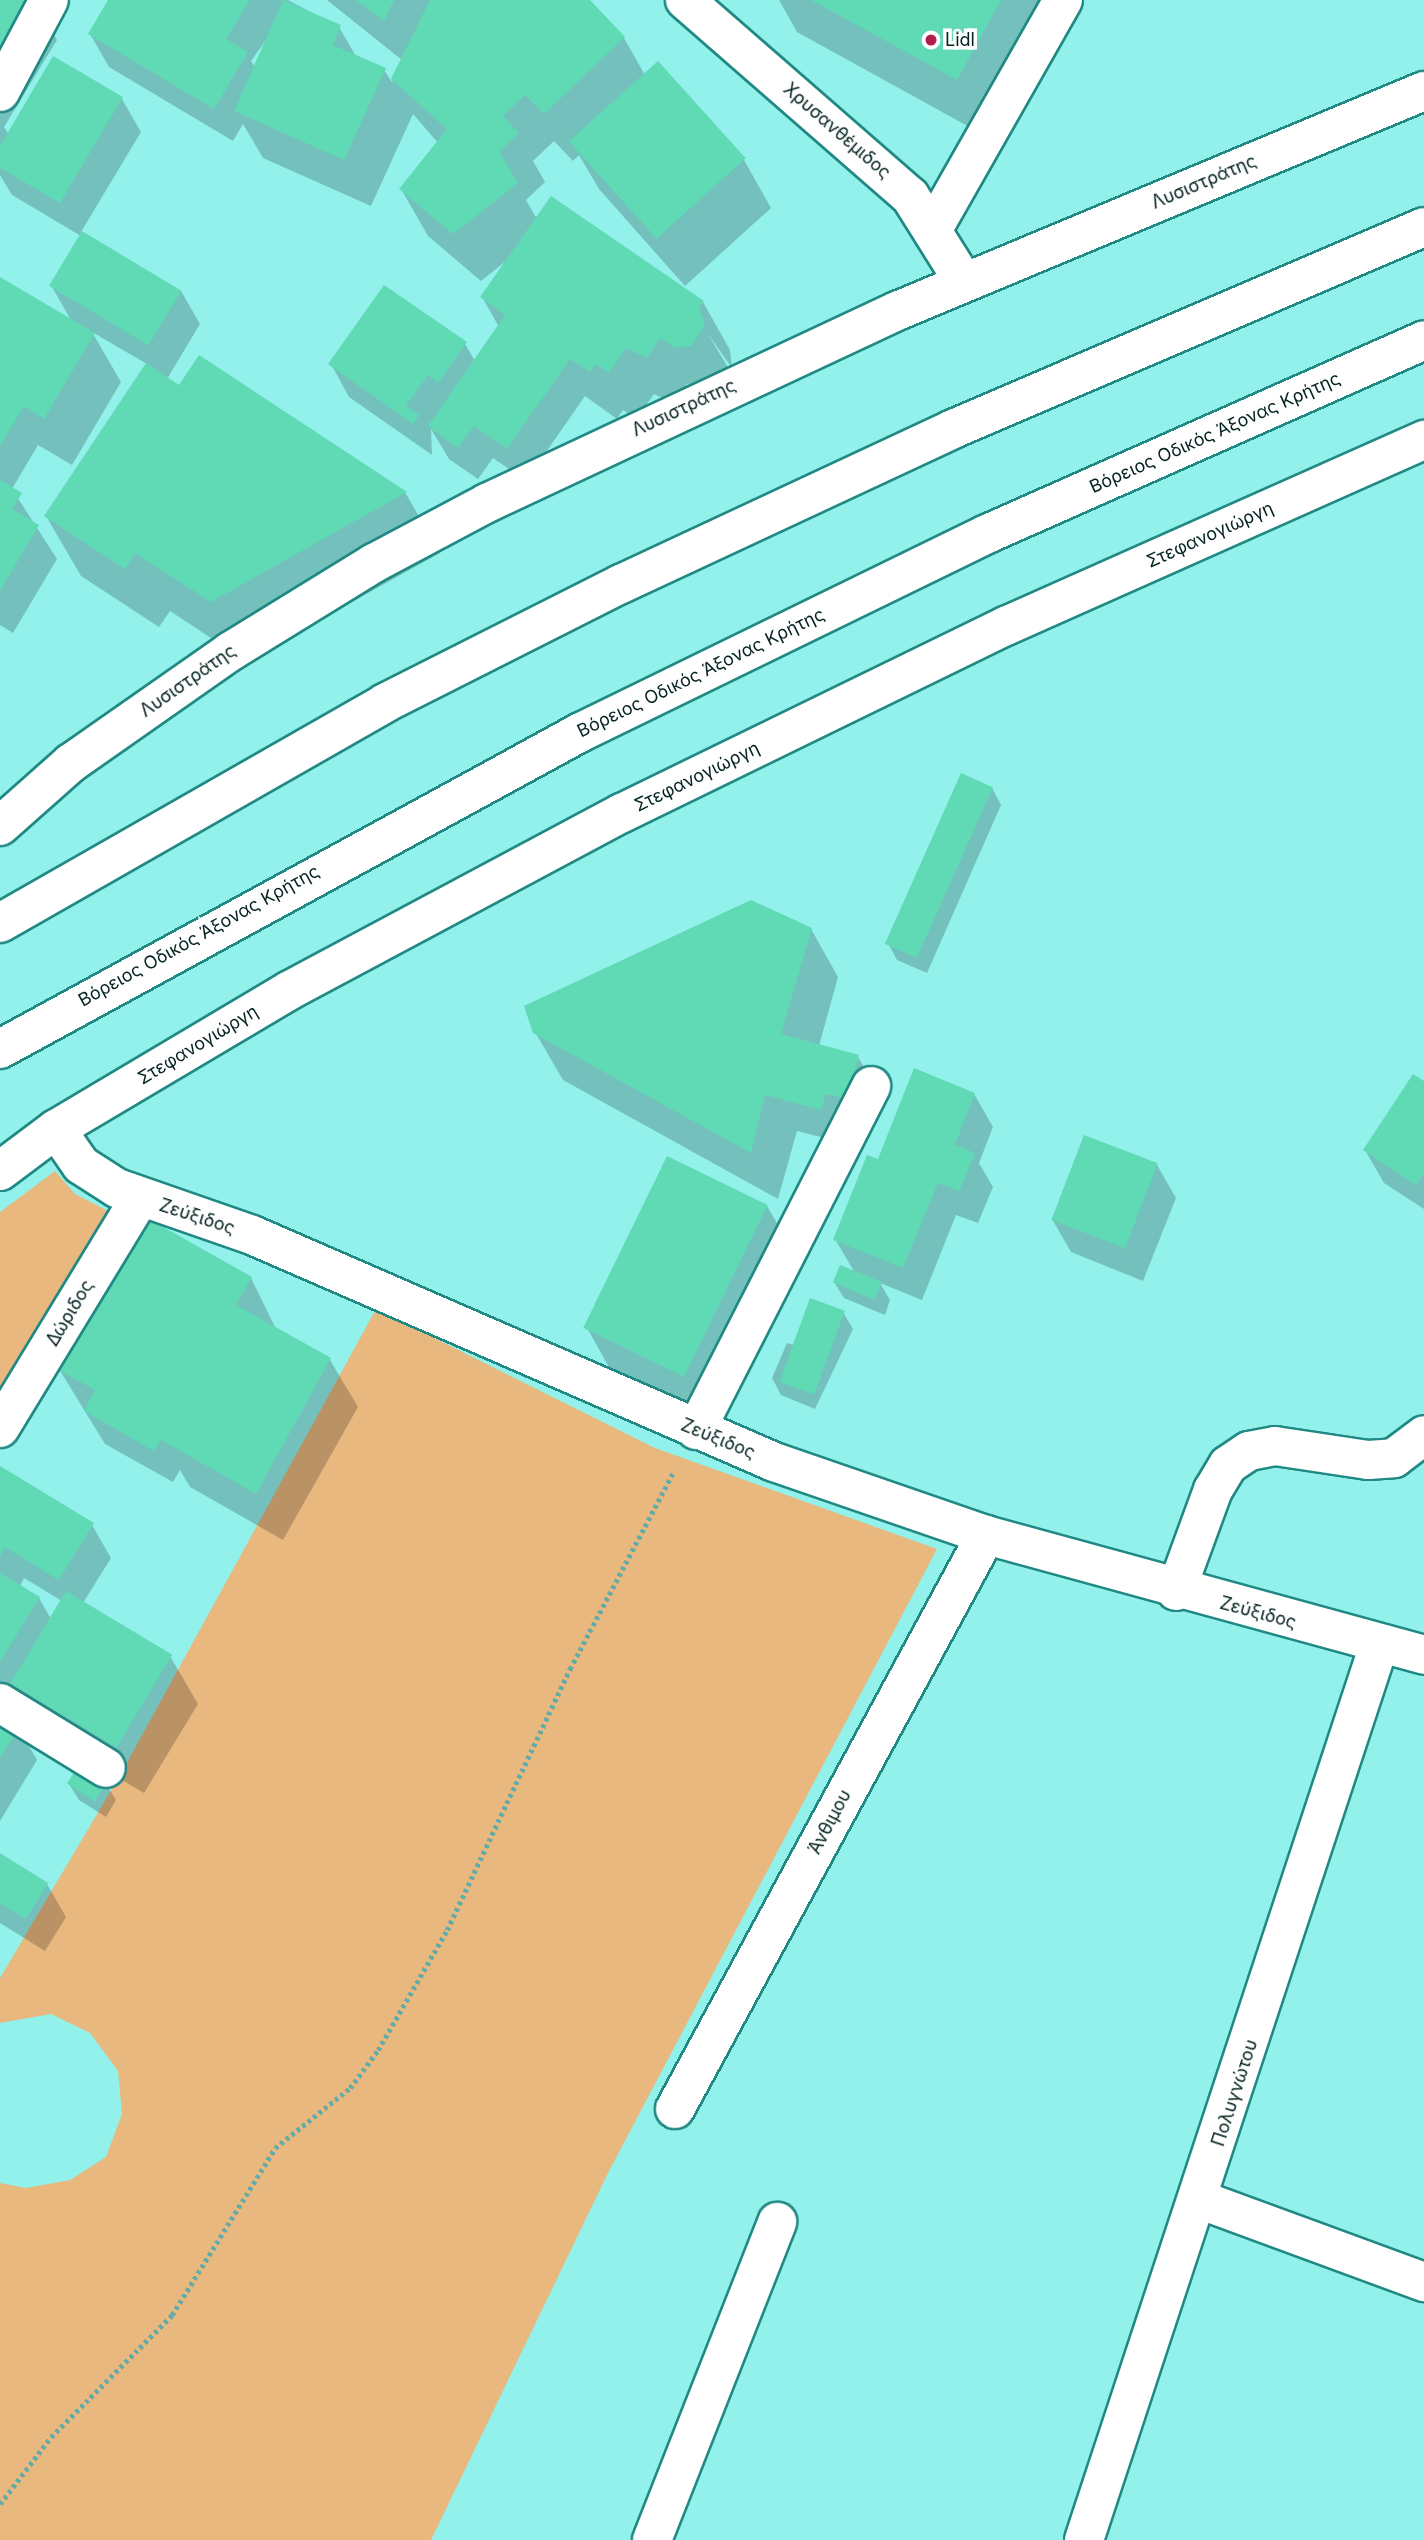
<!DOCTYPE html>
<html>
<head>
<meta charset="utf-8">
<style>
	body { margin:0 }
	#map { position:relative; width:1424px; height:2540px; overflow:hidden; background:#92f1eb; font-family:Inter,sans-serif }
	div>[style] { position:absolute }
	.green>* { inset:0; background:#e8b87f }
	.shadow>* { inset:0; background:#0003 }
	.building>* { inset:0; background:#60d9b5; transform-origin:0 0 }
	.path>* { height:4.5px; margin-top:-2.25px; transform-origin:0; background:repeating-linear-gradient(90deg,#62aba6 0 3.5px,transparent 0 7px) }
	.roads { filter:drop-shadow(2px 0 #218984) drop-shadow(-2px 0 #218984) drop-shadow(0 2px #218984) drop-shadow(0 -2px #218984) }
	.minor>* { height:38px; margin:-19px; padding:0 19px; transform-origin:19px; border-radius:19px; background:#fff }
	.highway>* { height:38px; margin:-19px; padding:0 19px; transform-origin:19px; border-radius:19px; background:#fff }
	.dots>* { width:19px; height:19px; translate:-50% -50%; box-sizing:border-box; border:4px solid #fefefe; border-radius:50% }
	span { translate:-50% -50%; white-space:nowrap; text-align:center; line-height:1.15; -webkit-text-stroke:7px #fefefe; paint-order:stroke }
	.poi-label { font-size:18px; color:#032220 }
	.left { translate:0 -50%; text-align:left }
	.street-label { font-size:18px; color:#032220 }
</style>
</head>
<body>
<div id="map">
	<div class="green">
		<i style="clip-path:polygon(55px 1171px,75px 1194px,112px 1213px,0 1394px,0 1212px)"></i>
		<i style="clip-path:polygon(376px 1309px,655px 1448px,937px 1549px,608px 2173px,431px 2540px,0 2540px,0 2183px,26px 2188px,70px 2180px,106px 2157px,122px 2114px,118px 2071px,90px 2033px,51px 2014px,0 2023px,0 1978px,119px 1777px)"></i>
	</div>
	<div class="shadow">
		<i style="clip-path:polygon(0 0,38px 7px,57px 40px,4px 127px,9px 135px,122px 99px,141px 132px,81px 232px,181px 291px,200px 324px,167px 379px,180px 388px,200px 357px,406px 494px,440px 553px,246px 661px,170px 611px,159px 627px,81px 576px,46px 516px,147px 364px,92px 332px,121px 382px,72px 465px,38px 445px,12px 489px,57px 559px,13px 633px,0 625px,0 279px,72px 322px,52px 287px,81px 236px,12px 195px,0 175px)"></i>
		<i style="clip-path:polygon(evenodd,110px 0,288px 0,339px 27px,357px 58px,384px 70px,392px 82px,402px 60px,327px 0,587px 0,624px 38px,645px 75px,658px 64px,744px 160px,771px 208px,685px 286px,599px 189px,579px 155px,573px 161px,554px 141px,533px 161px,545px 182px,526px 200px,537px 219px,703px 302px,730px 350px,732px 368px,708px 334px,732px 374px,705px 395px,687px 384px,674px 404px,654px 394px,636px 419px,623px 410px,617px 419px,585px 396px,526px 481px,493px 458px,478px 479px,449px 459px,431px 429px,432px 455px,349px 397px,331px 364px,465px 344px,475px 361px,499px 327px,482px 297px,506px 261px,481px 281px,428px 236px,401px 189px,438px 143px,413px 114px,371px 206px,263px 158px,243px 124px,233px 141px,109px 67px,90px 34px,110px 0,269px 36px,255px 67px,251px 61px,269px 36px)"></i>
		<i style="clip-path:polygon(779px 0,1068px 0,991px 139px,797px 32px)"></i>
		<i style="clip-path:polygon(992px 788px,1001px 805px,927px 973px,897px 960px,888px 943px)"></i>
		<i style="clip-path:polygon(811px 929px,838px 977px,819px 1046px,858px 1057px,877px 1090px,840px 1142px,797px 1131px,778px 1199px,563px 1080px,535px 1032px)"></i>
		<i style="clip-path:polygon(1424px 1083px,1424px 1209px,1384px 1183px,1365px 1150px)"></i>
		<i style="clip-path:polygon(974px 1094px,993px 1127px,979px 1163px,993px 1187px,978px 1223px,956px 1215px,922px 1300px,880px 1283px,890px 1300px,885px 1315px,844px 1298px,834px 1282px,855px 1273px,835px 1239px,879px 1161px)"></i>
		<i style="clip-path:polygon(1157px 1165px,1176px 1198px,1143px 1281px,1071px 1252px,1052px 1219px)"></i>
		<i style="clip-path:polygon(767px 1206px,795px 1254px,713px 1423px,614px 1376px,587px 1328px)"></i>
		<i style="clip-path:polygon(251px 1278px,276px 1329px,330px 1360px,358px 1407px,283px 1540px,190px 1487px,180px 1470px,173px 1482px,105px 1444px,59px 1369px)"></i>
		<i style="clip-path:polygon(843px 1312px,853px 1329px,815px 1409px,781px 1395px,772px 1378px,787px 1343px,793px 1345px)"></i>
		<i style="clip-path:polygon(evenodd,0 1468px,92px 1525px,111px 1558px,83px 1603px,170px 1656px,198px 1704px,144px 1793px,39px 1731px,0 1694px,0 1468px,24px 1578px,62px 1601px,51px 1619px,39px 1598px,20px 1586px,24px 1578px)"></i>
		<i style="clip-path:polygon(0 1716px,18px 1727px,37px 1760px,0 1821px)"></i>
		<i style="clip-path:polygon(69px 1784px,106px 1784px,116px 1800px,106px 1817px,79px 1800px)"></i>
		<i style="clip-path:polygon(0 1855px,47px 1884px,66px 1917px,45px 1951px,0 1923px)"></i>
	</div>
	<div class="building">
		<i style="clip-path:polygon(0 0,30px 0,0 71px)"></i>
		<i style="clip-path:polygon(108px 0,250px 0,226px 39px,248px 52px,214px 109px,88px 34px)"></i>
		<i style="clip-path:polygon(283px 0,341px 25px,333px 45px,386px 68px,344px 160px,234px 111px)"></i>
		<i style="clip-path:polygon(356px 0,394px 0,384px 21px)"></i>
		<i style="clip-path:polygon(430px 0,590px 0,625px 37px,544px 114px,525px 95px,503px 116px,519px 133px,499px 152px,518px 183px,453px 234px,399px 189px,447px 129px,391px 79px)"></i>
		<i style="clip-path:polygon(811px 0,1001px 0,957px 80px)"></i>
		<i style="clip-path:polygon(53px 56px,123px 97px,60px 203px,0 168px,0 146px)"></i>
		<i style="left:658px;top:61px;width:131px;height:120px;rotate:48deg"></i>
		<i style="clip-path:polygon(551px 196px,704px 301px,699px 308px,705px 325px,691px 346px,676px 348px,660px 338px,647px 358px,626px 348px,609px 373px,596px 364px,590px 372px,570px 359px,507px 449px,474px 426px,458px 448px,428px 426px,505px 315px,480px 297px)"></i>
		<i style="left:82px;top:231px;width:116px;height:64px;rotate:31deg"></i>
		<i style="clip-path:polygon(0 277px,95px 333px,44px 419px,24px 406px,0 446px)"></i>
		<i style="clip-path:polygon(384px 285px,467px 342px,438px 383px,428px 375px,406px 406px,419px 415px,413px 424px,328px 364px)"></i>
		<i style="clip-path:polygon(199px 355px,407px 492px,211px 602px,135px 553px,125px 569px,44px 516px,146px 363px,179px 385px)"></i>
		<i style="clip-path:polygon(0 480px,22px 493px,12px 509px,39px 525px,0 591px)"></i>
		<i style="left:961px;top:773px;width:35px;height:187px;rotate:24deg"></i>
		<i style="clip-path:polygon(751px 900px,812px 928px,781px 1034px,859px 1055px,847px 1099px,826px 1094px,821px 1110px,765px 1095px,751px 1153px,533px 1033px,524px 1006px)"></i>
		<i style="clip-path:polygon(914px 1068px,975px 1093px,955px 1145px,975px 1153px,959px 1191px,938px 1183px,903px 1268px,833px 1240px,867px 1155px,878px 1159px)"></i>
		<i style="clip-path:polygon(1413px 1074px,1424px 1081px,1424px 1173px,1416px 1185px,1363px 1150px)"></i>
		<i style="left:1084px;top:1135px;width:79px;height:91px;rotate:21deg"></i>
		<i style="left:667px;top:1156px;width:112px;height:191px;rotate:26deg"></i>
		<i style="clip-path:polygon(142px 1215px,252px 1277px,236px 1305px,331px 1358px,256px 1494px,161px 1440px,154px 1451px,84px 1411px,95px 1390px,57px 1369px)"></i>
		<i style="left:840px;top:1265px;width:45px;height:19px;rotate:22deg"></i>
		<i style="left:810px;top:1298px;width:37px;height:89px;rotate:20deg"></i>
		<i style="clip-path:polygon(0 1466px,94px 1523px,59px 1580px,5px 1547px,0 1556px)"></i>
		<i style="clip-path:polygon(0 1573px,40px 1597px,0 1662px)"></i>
		<i style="left:66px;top:1591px;width:124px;height:108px;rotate:31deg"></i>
		<i style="clip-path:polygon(0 1714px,20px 1726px,0 1758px)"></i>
		<i style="left:79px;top:1765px;width:33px;height:22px;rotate:33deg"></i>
		<i style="clip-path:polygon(0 1853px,48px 1883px,26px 1919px,0 1903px)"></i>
	</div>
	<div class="path">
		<i style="left:0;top:2504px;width:84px;rotate:-52.7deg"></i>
		<i style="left:51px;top:2437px;width:172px;rotate:-45.2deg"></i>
		<i style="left:172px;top:2315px;width:196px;rotate:-58.3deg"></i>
		<i style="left:275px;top:2148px;width:96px;rotate:-38.7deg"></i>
		<i style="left:350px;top:2088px;width:47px;rotate:-53.6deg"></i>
		<i style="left:378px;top:2050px;width:138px;rotate:-60.1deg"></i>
		<i style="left:447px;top:1930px;width:289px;rotate:-64.8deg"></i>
		<i style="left:570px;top:1669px;width:224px;rotate:-62.3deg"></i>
	</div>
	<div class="roads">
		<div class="minor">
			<i style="left:685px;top:0;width:298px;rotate:41.1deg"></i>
			<i style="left:910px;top:196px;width:102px;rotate:57.9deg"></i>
			<i style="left:0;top:92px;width:104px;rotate:-62deg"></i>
			<i style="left:934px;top:227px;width:261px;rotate:-60.4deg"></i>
			<i style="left:0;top:826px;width:95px;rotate:-41.6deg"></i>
			<i style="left:71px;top:763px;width:195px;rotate:-35deg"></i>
			<i style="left:231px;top:651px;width:168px;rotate:-31.6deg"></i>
			<i style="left:374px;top:563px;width:128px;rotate:-28deg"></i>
			<i style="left:487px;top:503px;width:453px;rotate:-25.1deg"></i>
			<i style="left:897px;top:311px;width:571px;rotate:-22.66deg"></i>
			<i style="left:56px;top:1129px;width:44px;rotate:55.2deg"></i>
			<i style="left:81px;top:1165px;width:43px;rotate:32.6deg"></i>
			<i style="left:117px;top:1188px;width:143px;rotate:19.2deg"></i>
			<i style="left:252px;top:1235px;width:569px;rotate:23.5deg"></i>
			<i style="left:774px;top:1462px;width:224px;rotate:19deg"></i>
			<i style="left:986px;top:1535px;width:454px;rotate:15.3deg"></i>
			<i style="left:0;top:1171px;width:70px;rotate:-36.9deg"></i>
			<i style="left:56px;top:1129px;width:272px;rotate:-30.7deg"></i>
			<i style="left:290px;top:990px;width:376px;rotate:-28.1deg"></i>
			<i style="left:622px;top:813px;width:427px;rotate:-26deg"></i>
			<i style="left:1006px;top:626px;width:458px;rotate:-24deg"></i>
			<i style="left:0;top:1428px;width:269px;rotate:-58.7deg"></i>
			<i style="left:696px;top:1430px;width:386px;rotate:-63deg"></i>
			<i style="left:1176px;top:1591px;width:108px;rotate:-69.9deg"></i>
			<i style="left:1213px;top:1490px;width:29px;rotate:-59deg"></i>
			<i style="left:1228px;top:1465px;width:25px;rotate:-34deg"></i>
			<i style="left:1249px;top:1451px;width:26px;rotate:-11deg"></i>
			<i style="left:1275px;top:1446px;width:94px;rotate:8.6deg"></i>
			<i style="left:1368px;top:1460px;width:26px;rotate:-4deg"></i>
			<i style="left:1394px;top:1458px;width:38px;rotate:-37deg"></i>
			<i style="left:0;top:1703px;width:124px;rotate:31.5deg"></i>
			<i style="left:675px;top:2109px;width:653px;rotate:-61.55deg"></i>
			<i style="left:1201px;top:2200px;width:238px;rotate:20.2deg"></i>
			<i style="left:652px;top:2540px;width:342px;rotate:-68.5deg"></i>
			<i style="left:1084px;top:2540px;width:942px;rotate:-71.76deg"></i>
		</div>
		<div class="highway">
			<i style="left:0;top:923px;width:443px;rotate:-29.7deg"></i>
			<i style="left:385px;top:703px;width:264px;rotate:-26.8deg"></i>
			<i style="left:621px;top:584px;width:366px;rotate:-25deg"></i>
			<i style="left:953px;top:429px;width:512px;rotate:-23.21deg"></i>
			<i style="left:0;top:1049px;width:660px;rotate:-28.62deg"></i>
			<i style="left:579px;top:733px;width:454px;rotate:-26deg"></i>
			<i style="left:987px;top:534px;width:478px;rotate:-23.9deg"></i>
		</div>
	</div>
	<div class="dots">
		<i style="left:931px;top:40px;background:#b01e4a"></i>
	</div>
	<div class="poi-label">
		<span class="left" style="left:945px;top:40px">Lidl</span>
	</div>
	<div class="street-label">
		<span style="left:837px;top:131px;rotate:41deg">Χρυσανθέμιδος</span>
		<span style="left:1204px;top:182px;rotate:-23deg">Λυσιστράτης</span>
		<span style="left:684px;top:408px;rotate:-25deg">Λυσιστράτης</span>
		<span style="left:1215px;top:433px;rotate:-24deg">Βόρειος Οδικός Άξονας Κρήτης</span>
		<span style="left:1210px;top:535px;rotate:-24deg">Στεφανογιώργη</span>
		<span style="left:701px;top:673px;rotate:-26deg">Βόρειος Οδικός Άξονας Κρήτης</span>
		<span style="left:188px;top:681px;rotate:-35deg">Λυσιστράτης</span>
		<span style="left:697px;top:777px;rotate:-26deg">Στεφανογιώργη</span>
		<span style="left:199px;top:936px;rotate:-29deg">Βόρειος Οδικός Άξονας Κρήτης</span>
		<span style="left:198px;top:1045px;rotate:-31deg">Στεφανογιώργη</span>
		<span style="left:197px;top:1217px;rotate:18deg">Ζεύξιδος</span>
		<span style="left:70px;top:1313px;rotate:-59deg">Δώριδος</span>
		<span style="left:718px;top:1439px;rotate:22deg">Ζεύξιδος</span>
		<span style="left:1258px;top:1613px;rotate:15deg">Ζεύξιδος</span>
		<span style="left:830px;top:1822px;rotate:-62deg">Άνθιμου</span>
		<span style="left:1235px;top:2093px;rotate:-72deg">Πολυγνώτου</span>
	</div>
</div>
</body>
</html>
